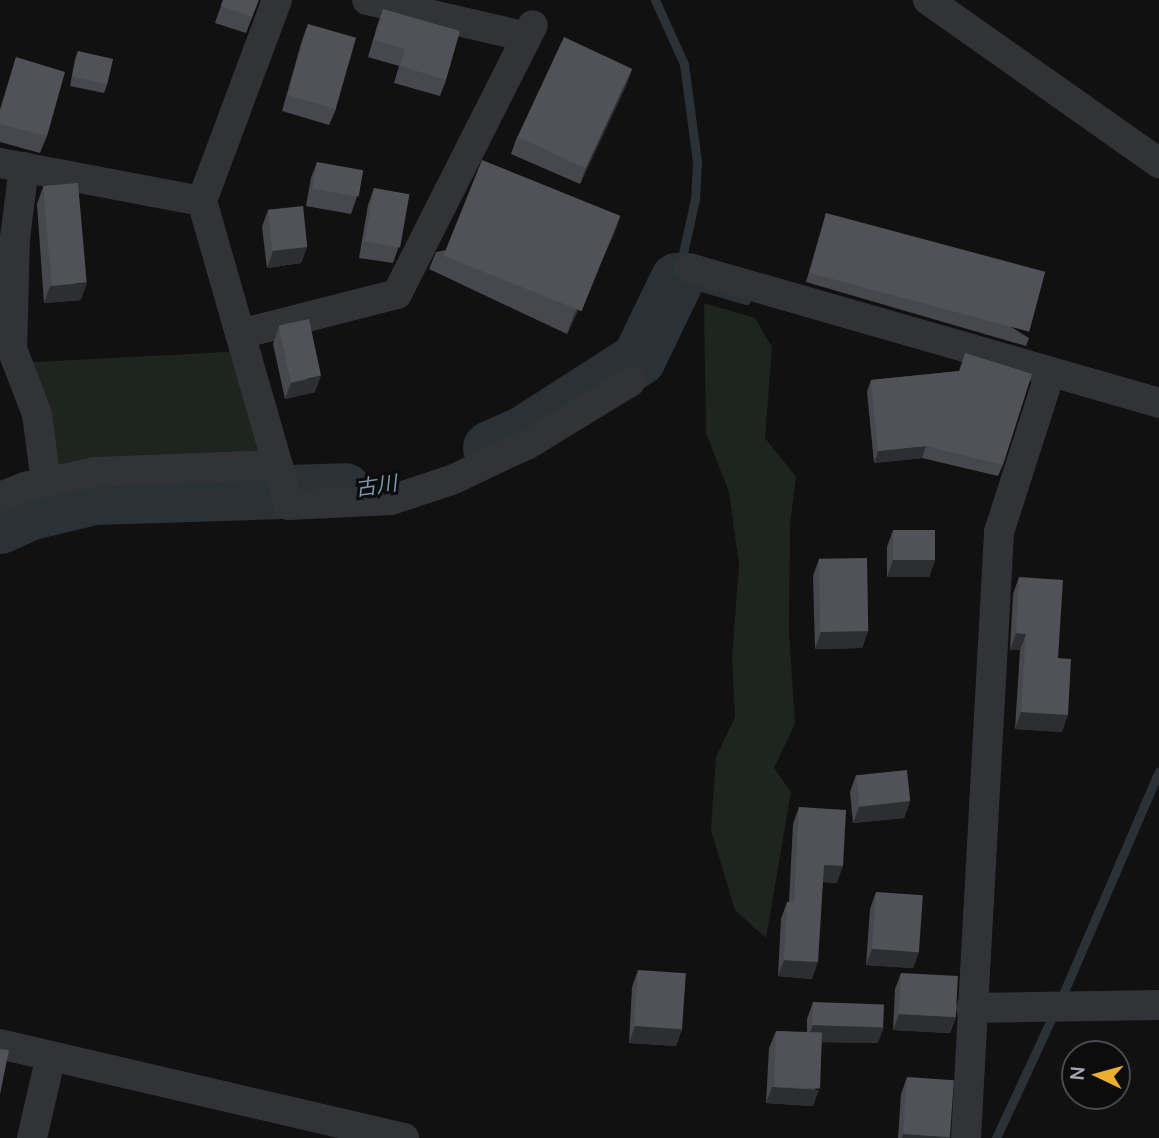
<!DOCTYPE html>
<html>
<head>
<meta charset="utf-8">
<style>
	body { margin:0 }
	#map { position:relative; width:1159px; height:1138px; overflow:hidden; background:#111112; font-family:Manrope,"Noto Sans JP",sans-serif }
	div>[style] { position:absolute }
	.green>* { inset:0; background:#1d251e }
	.stream>* { height:9px; margin:-4.5px; padding:0 4.5px; transform-origin:4.5px; border-radius:4.5px; background:#2a3137 }
	.river>* { height:54px; margin:-27px; padding:0 27px; transform-origin:27px; border-radius:27px; background:#2a3137 }
	.minor>* { height:30px; margin:-15px; padding:0 15px; transform-origin:15px; border-radius:15px; background:#323337 }
	.wall>* { inset:0; background:#47484d }
	.shaded-wall>* { inset:0; background:#2d2e31 }
	.building>* { inset:0; background:#515258; transform-origin:0 0 }
	span { translate:-50% -50%; white-space:nowrap; text-align:center; line-height:1.15; -webkit-text-stroke:6px #0c0c0d; paint-order:stroke }
	.water-label { font-size:21px; color:#7a94ad; font-style:italic }
	.north { position:absolute; left:1061px; top:1040px; width:70px; height:70px; box-sizing:border-box; background:#0c0c0d; border:2px solid #484a4f; border-radius:50%; rotate:275deg; font-size:19px; font-weight:700; line-height:28px; text-align:center; color:#a3a7b2 }
	.north::after { content:''; display:block; margin:auto; width:24px; height:32px; background:#eaaf31; clip-path:polygon(50% 0,100% 100%,50% 72%,0 100%) }
</style>
</head>
<body>
<div id="map">
	<div class="green">
		<i style="clip-path:polygon(704px 303px,755px 318px,772px 347px,765px 438px,796px 477px,790px 524px,789px 632px,795px 724px,774px 768px,791px 792px,766px 938px,735px 910px,711px 830px,716px 757px,735px 717px,732px 658px,739px 565px,729px 492px,706px 433px)"></i>
		<i style="clip-path:polygon(245px 351px,262px 466px,46px 482px,17px 363px)"></i>
	</div>
	<div class="stream">
		<i style="left:655px;top:0;width:70px;rotate:65.6deg"></i>
		<i style="left:684px;top:64px;width:99px;rotate:82.4deg"></i>
		<i style="left:697px;top:162px;width:37px;rotate:93deg"></i>
		<i style="left:695px;top:199px;width:83px;rotate:102.5deg"></i>
		<i style="left:677px;top:280px;width:72px;rotate:16.2deg"></i>
		<i style="left:1060px;top:1001px;width:250px;rotate:-66.7deg"></i>
		<i style="left:996px;top:1138px;width:138px;rotate:-65.1deg"></i>
	</div>
	<div class="river">
		<i style="left:490px;top:448px;width:35px;rotate:-24deg"></i>
		<i style="left:522px;top:434px;width:139px;rotate:-32.7deg"></i>
		<i style="left:639px;top:359px;width:88px;rotate:-64.3deg"></i>
		<i style="left:0;top:527px;width:35px;rotate:-24deg"></i>
		<i style="left:32px;top:513px;width:64px;rotate:-13.6deg"></i>
		<i style="left:94px;top:498px;width:251px;rotate:-1.8deg"></i>
	</div>
	<div class="minor">
		<i style="left:277px;top:0;width:215px;rotate:110.5deg"></i>
		<i style="left:202px;top:201px;width:316px;rotate:74deg"></i>
		<i style="left:289px;top:505px;width:102px;rotate:-2.8deg"></i>
		<i style="left:391px;top:500px;width:66px;rotate:-18.4deg"></i>
		<i style="left:454px;top:479px;width:88px;rotate:-25.7deg"></i>
		<i style="left:533px;top:441px;width:114px;rotate:-31.3deg"></i>
		<i style="left:367px;top:0;width:164px;rotate:13deg"></i>
		<i style="left:928px;top:0;width:283px;rotate:35.2deg"></i>
		<i style="left:0;top:163px;width:206px;rotate:10.7deg"></i>
		<i style="left:24px;top:167px;width:72px;rotate:97.2deg"></i>
		<i style="left:15px;top:238px;width:111px;rotate:91.5deg"></i>
		<i style="left:12px;top:349px;width:70px;rotate:69deg"></i>
		<i style="left:37px;top:414px;width:69px;rotate:82.5deg"></i>
		<i style="left:689px;top:268px;width:489px;rotate:16deg"></i>
		<i style="left:240px;top:334px;width:162px;rotate:-14.3deg"></i>
		<i style="left:397px;top:294px;width:301px;rotate:-63.2deg"></i>
		<i style="left:0;top:497px;width:27px;rotate:-22deg"></i>
		<i style="left:25px;top:487px;width:73px;rotate:-11.9deg"></i>
		<i style="left:96px;top:472px;width:182px;rotate:-2.2deg"></i>
		<i style="left:971px;top:1008px;width:188px;rotate:-0.9deg"></i>
		<i style="left:0;top:1044px;width:415px;rotate:13.1deg"></i>
		<i style="left:32px;top:1138px;width:84px;rotate:-77deg"></i>
		<i style="left:966px;top:1138px;width:607px;rotate:-86.88deg"></i>
		<i style="left:999px;top:532px;width:167px;rotate:-72.2deg"></i>
	</div>
	<div class="wall">
		<i style="clip-path:polygon(223px 0,259px 0,246px 33px,215px 23px)"></i>
		<i style="clip-path:polygon(383px 9px,446px 80px,440px 96px,394px 83px,399px 66px,368px 57px,377px 26px)"></i>
		<i style="clip-path:polygon(308px 24px,336px 109px,329px 125px,282px 111px,302px 40px)"></i>
		<i style="clip-path:polygon(78px 51px,107px 85px,104px 93px,70px 86px,75px 59px)"></i>
		<i style="clip-path:polygon(16px 57px,47px 136px,40px 153px,0 142px,0 109px)"></i>
		<i style="clip-path:polygon(632px 69px,626px 86px,580px 184px,511px 154px,517px 137px)"></i>
		<i style="clip-path:polygon(317px 162px,357px 197px,351px 214px,306px 206px,311px 178px)"></i>
		<i style="clip-path:polygon(43px 187px,81px 300px,44px 303px,37px 204px)"></i>
		<i style="clip-path:polygon(374px 188px,399px 246px,393px 263px,359px 258px,368px 205px)"></i>
		<i style="clip-path:polygon(268px 210px,307px 247px,301px 263px,267px 268px,262px 227px)"></i>
		<i style="clip-path:polygon(826px 213px,1029px 338px,1026px 346px,806px 282px)"></i>
		<i style="clip-path:polygon(620px 217px,614px 234px,567px 334px,429px 269px,436px 252px)"></i>
		<i style="clip-path:polygon(279px 327px,315px 392px,285px 399px,273px 344px)"></i>
		<i style="clip-path:polygon(965px 353px,1003px 465px,998px 476px,922px 458px,874px 463px,867px 392px,871px 380px,959px 371px)"></i>
		<i style="clip-path:polygon(893px 530px,935px 560px,929px 577px,887px 577px,887px 547px)"></i>
		<i style="clip-path:polygon(819px 559px,868px 631px,862px 648px,815px 649px,813px 576px)"></i>
		<i style="clip-path:polygon(1019px 577px,1058px 658px,1062px 732px,1015px 729px,1020px 650px,1010px 650px,1013px 594px)"></i>
		<i style="clip-path:polygon(856px 775px,910px 801px,904px 818px,853px 823px,850px 792px)"></i>
		<i style="clip-path:polygon(799px 807px,837px 883px,823px 882px,812px 979px,778px 976px,781px 919px,787px 902px,789px 902px,793px 824px)"></i>
		<i style="clip-path:polygon(876px 892px,919px 951px,913px 968px,866px 965px,870px 909px)"></i>
		<i style="clip-path:polygon(638px 970px,682px 1029px,676px 1046px,629px 1043px,632px 987px)"></i>
		<i style="clip-path:polygon(901px 973px,956px 1017px,950px 1033px,893px 1030px,895px 989px)"></i>
		<i style="clip-path:polygon(813px 1002px,878px 1043px,822px 1042px,813px 1106px,766px 1103px,769px 1048px,776px 1031px,807px 1033px,807px 1019px)"></i>
		<i style="clip-path:polygon(907px 1077px,950px 1138px,898px 1138px,901px 1094px)"></i>
	</div>
	<div class="shaded-wall">
		<i style="clip-path:polygon(632px 69px,626px 86px,580px 184px,586px 167px)"></i>
		<i style="clip-path:polygon(620px 217px,614px 234px,567px 334px,573px 317px)"></i>
		<i style="clip-path:polygon(307px 247px,301px 263px,267px 268px,273px 251px)"></i>
		<i style="clip-path:polygon(87px 283px,81px 300px,44px 303px,50px 286px)"></i>
		<i style="clip-path:polygon(321px 376px,315px 392px,285px 399px,291px 383px)"></i>
		<i style="clip-path:polygon(926px 446px,922px 458px,874px 463px,878px 451px)"></i>
		<i style="clip-path:polygon(893px 560px,935px 560px,929px 577px,887px 577px)"></i>
		<i style="clip-path:polygon(868px 631px,862px 648px,815px 649px,821px 632px)"></i>
		<i style="clip-path:polygon(1016px 633px,1026px 634px,1020px 650px,1010px 650px)"></i>
		<i style="clip-path:polygon(1021px 712px,1068px 715px,1062px 732px,1015px 729px)"></i>
		<i style="clip-path:polygon(910px 801px,904px 818px,853px 823px,859px 807px)"></i>
		<i style="clip-path:polygon(824px 865px,843px 866px,837px 883px,817px 881px)"></i>
		<i style="clip-path:polygon(872px 949px,919px 951px,913px 968px,866px 965px)"></i>
		<i style="clip-path:polygon(784px 960px,818px 962px,812px 979px,778px 976px)"></i>
		<i style="clip-path:polygon(899px 1014px,956px 1017px,950px 1033px,893px 1030px)"></i>
		<i style="clip-path:polygon(813px 1025px,884px 1027px,878px 1043px,806px 1042px)"></i>
		<i style="clip-path:polygon(635px 1026px,682px 1029px,676px 1046px,629px 1043px)"></i>
		<i style="clip-path:polygon(772px 1087px,819px 1090px,813px 1106px,766px 1103px)"></i>
		<i style="clip-path:polygon(903px 1134px,951px 1137px,950px 1138px,902px 1138px)"></i>
	</div>
	<div class="building">
		<i style="clip-path:polygon(223px 0,258px 0,252px 17px,221px 6px)"></i>
		<i style="clip-path:polygon(383px 9px,460px 31px,446px 80px,400px 66px,405px 49px,374px 40px)"></i>
		<i style="left:308px;top:24px;width:50px;height:74px;rotate:16deg"></i>
		<i style="left:564px;top:37px;width:75px;height:110px;rotate:25deg"></i>
		<i style="left:78px;top:51px;width:36px;height:26px;rotate:13deg"></i>
		<i style="clip-path:polygon(16px 57px,65px 72px,47px 136px,0 124px,0 113px)"></i>
		<i style="left:482px;top:160px;width:149px;height:103px;rotate:22deg"></i>
		<i style="left:317px;top:162px;width:47px;height:27px;rotate:10deg"></i>
		<i style="left:78px;top:183px;width:100px;height:35px;rotate:85deg"></i>
		<i style="left:374px;top:188px;width:36px;height:54px;rotate:10deg"></i>
		<i style="left:303px;top:206px;width:41px;height:35px;rotate:84deg"></i>
		<i style="left:826px;top:213px;width:227px;height:62px;rotate:15deg"></i>
		<i style="left:309px;top:319px;width:58px;height:31px;rotate:78deg"></i>
		<i style="clip-path:polygon(965px 353px,1032px 374px,1003px 465px,926px 446px,878px 451px,871px 380px,960px 371px)"></i>
		<i style="left:893px;top:530px;width:42px;height:30px"></i>
		<i style="left:867px;top:558px;width:73px;height:48px;rotate:89deg"></i>
		<i style="clip-path:polygon(1019px 577px,1063px 580px,1058px 658px,1071px 659px,1068px 715px,1021px 712px,1026px 634px,1016px 633px)"></i>
		<i style="left:907px;top:770px;width:31px;height:51px;rotate:84deg"></i>
		<i style="clip-path:polygon(799px 807px,846px 810px,843px 866px,824px 865px,818px 962px,784px 960px,787px 902px,794px 903px)"></i>
		<i style="left:876px;top:892px;width:47px;height:57px;rotate:4deg"></i>
		<i style="left:638px;top:970px;width:48px;height:56px;rotate:4deg"></i>
		<i style="left:901px;top:973px;width:57px;height:41px;rotate:3deg"></i>
		<i style="left:813px;top:1002px;width:71px;height:23px;rotate:2deg"></i>
		<i style="left:776px;top:1031px;width:46px;height:56px;rotate:2deg"></i>
		<i style="clip-path:polygon(0 1049px,9px 1050px,0 1094px)"></i>
		<i style="left:907px;top:1077px;width:47px;height:57px;rotate:4deg"></i>
	</div>
	<div class="water-label">
		<span style="left:376px;top:485px;rotate:-8deg">古川</span>
	</div>
	<div class="north">N</div>
</div>
</body>
</html>
